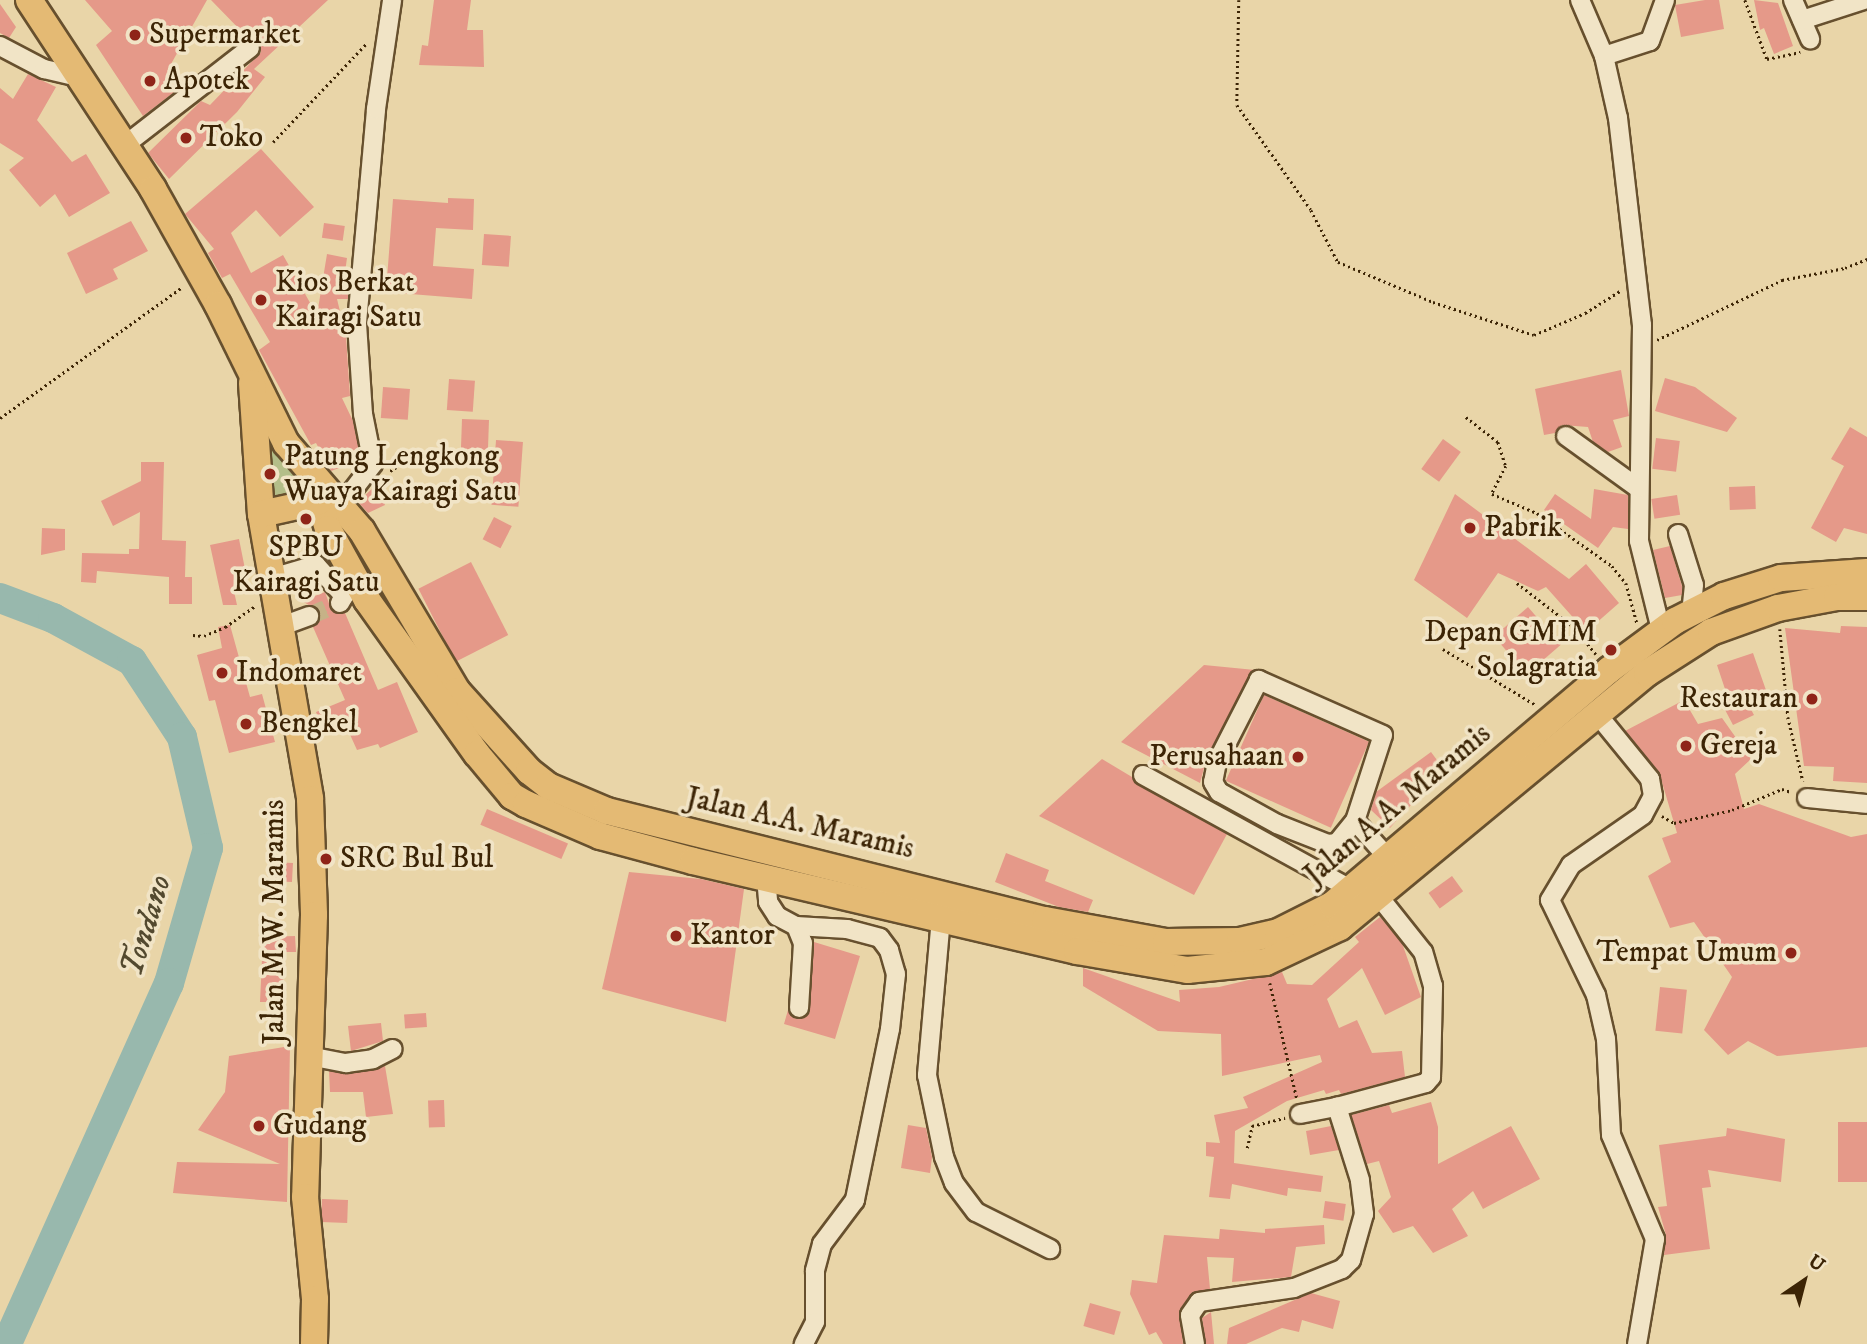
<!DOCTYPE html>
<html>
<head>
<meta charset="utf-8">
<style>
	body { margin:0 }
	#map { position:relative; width:1867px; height:1344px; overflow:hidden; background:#e9d5a8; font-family:"IM FELL DW Pica",serif }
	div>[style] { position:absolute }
	.green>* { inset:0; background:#b4be89 }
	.river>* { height:30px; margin:-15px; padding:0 15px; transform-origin:15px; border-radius:15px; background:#98b8ad }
	.building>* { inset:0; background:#e59989; transform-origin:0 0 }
	.minor-tunnel>* { height:18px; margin-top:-9px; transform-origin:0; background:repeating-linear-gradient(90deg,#c6b287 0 18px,transparent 0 27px) }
	.path>* { height:2.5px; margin-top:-1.25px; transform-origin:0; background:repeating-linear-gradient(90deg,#3c2405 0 2px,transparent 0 5.5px) }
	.roads { filter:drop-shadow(2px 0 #67502e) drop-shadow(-2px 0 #67502e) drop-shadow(0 2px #67502e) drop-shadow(0 -2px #67502e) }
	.minor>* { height:18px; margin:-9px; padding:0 9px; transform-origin:9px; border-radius:9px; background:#f1e4c6 }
	.highway>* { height:26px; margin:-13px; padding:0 13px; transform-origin:13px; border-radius:13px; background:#e4ba74 }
	.dots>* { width:19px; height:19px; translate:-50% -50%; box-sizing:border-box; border:4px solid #f1e4c6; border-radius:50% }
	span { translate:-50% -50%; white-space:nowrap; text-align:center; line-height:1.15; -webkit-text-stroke:7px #f1e4c6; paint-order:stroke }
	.poi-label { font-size:30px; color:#3c2405 }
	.left { translate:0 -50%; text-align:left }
	.right { translate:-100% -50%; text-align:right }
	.street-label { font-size:30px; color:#3c2405 }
	.water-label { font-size:32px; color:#53492f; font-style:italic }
	.north { position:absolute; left:1769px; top:1246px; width:70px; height:70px; -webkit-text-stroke:5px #f1e4c6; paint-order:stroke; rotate:35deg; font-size:19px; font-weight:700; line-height:28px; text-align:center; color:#3c2405 }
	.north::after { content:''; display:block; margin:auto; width:24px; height:32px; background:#3c2405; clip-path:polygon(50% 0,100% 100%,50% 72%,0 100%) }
</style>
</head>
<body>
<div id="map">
	<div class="green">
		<i style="clip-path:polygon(264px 424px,315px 500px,264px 511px)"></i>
	</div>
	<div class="river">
		<i style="left:0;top:598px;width:57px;rotate:20.7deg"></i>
		<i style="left:53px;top:618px;width:90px;rotate:28.6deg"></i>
		<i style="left:132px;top:661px;width:91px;rotate:56.7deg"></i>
		<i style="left:182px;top:737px;width:114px;rotate:76.8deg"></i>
		<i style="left:208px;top:848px;width:141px;rotate:106.1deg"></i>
		<i style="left:169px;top:983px;width:396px;rotate:114.2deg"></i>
	</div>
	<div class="building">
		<i style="clip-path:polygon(85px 0,207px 0,171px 64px,186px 83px,143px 116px,96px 45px,112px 31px)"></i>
		<i style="clip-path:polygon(211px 0,328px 0,254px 69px,265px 77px,237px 112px,169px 179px,148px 153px,201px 101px,210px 105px,261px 52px,258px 41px,247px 37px)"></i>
		<i style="clip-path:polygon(434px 0,471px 0,467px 30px,483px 30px,484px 67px,419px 65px,422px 45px,428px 46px)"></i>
		<i style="clip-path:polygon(1705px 0,1719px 0,1724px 29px,1681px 37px,1675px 5px)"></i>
		<i style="clip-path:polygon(1754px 0,1778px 3px,1793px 46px,1774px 54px,1764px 28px,1760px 30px)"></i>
		<i style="clip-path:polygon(0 4px,16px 27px,9px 38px,0 33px)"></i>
		<i style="clip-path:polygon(28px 74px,56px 87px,37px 120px,72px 162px,86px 154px,110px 193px,69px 217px,55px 194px,40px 207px,9px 170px,24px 158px,0 143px,0 88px,13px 99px)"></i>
		<i style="clip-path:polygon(261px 149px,314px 207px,280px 237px,256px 210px,231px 233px,251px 273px,283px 255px,317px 315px,327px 254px,347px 258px,344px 279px,349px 279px,348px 299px,337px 299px,346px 336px,350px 396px,342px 398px,353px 421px,361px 460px,331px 471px,316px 443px,311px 445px,259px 350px,270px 342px,230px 274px,222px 278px,208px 253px,214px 249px,185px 214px)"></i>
		<i style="clip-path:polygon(448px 198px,474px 199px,473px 230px,436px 228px,433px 266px,474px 269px,472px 299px,386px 292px,393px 199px,448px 203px)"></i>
		<i style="clip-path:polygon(131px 221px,148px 251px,113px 269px,118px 279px,86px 294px,67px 253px)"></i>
		<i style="left:324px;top:223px;width:21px;height:15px;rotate:8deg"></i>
		<i style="left:484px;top:234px;width:27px;height:31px;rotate:4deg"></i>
		<i style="clip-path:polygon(1621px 370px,1629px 416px,1613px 420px,1622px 447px,1608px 452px,1593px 442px,1588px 427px,1562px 425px,1555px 433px,1544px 435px,1535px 389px)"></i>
		<i style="clip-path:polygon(1665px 378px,1695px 387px,1737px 418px,1727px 432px,1655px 411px)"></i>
		<i style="left:449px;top:379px;width:26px;height:31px;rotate:4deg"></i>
		<i style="left:383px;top:387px;width:27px;height:31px;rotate:4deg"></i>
		<i style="left:462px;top:419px;width:27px;height:30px;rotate:2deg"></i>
		<i style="clip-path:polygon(1850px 427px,1867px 437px,1867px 534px,1844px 528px,1836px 542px,1811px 528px,1844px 466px,1831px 459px)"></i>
		<i style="left:1656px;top:438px;width:24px;height:31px;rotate:7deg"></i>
		<i style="left:1443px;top:439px;width:22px;height:37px;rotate:36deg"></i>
		<i style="left:496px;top:440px;width:27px;height:65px;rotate:4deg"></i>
		<i style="clip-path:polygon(141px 462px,164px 462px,162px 540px,186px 541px,185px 577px,192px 577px,192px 604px,169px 604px,169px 577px,97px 571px,96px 583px,81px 582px,82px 553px,129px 554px,129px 549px,139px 549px,140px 512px,113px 526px,101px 501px,141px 481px)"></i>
		<i style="clip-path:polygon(376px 485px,385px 505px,368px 513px,358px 502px)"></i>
		<i style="left:1755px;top:486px;width:23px;height:26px;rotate:88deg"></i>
		<i style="clip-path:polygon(1594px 489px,1628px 495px,1628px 529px,1613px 527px,1598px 548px,1544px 510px,1555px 494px,1591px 519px)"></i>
		<i style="clip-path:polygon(1455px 494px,1569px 579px,1586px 564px,1619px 603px,1586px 632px,1546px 587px,1538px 591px,1498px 573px,1467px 618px,1414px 580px)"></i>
		<i style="left:1677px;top:495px;width:20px;height:26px;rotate:81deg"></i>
		<i style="left:494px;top:517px;width:20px;height:25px;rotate:27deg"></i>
		<i style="clip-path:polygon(42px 528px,65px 529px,65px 550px,41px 555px)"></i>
		<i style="clip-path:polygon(239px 539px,248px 584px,233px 587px,237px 605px,223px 605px,210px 545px)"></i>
		<i style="clip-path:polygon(1670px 546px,1682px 586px,1682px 595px,1665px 598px,1653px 550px)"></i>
		<i style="left:471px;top:562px;width:82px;height:59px;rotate:63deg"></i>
		<i style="clip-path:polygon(325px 592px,331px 609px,345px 613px,378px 690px,397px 682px,418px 732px,380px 748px,378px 744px,357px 750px,342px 717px,322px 726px,316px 712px,345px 700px,313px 627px,319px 611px,302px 601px)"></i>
		<i style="left:1528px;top:607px;width:50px;height:45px;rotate:49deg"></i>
		<i style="clip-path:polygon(230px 625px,250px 697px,262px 694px,275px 742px,229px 753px,215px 700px,209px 701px,197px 655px,222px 648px,218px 627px)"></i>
		<i style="clip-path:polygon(1841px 626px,1867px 627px,1867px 783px,1833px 781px,1834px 767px,1804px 766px,1785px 628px,1840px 633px)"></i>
		<i style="clip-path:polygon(1753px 653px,1767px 693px,1746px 700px,1754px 715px,1733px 725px,1722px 704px,1729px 701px,1717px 665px)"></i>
		<i style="clip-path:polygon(1204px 665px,1255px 670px,1207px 757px,1200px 783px,1121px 742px)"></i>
		<i style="left:1264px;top:695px;width:115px;height:94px;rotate:24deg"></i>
		<i style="clip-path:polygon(1684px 700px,1698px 724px,1722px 718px,1751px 759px,1735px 774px,1744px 809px,1759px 804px,1851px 837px,1867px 834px,1867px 1047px,1777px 1056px,1748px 1041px,1728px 1055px,1704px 1030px,1732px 977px,1694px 922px,1670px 928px,1648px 876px,1671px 862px,1662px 838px,1677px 833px,1659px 772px,1625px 731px)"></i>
		<i style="clip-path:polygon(1431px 752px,1449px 776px,1435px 787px,1431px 783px,1390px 828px,1371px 810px,1376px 792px)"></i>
		<i style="clip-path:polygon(1102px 759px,1227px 834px,1194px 895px,1039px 816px)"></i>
		<i style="left:487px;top:809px;width:88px;height:17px;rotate:23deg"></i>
		<i style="clip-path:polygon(1006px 853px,1049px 870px,1045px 881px,1093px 900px,1088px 912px,1059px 907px,995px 882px)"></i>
		<i style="left:272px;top:862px;width:21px;height:19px;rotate:3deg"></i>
		<i style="clip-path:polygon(629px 872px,701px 879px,744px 889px,726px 1022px,602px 989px)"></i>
		<i style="left:1452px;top:876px;width:19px;height:29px;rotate:54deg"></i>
		<i style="clip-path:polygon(1380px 917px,1402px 943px,1421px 997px,1385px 1015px,1362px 968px,1327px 999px,1339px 1028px,1357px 1020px,1372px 1053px,1402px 1051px,1405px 1077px,1341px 1094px,1339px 1090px,1326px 1094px,1324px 1090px,1287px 1101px,1235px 1131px,1234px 1163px,1323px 1176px,1321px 1192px,1288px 1188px,1287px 1196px,1232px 1184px,1230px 1199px,1209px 1197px,1214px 1157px,1206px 1156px,1206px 1142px,1220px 1143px,1214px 1115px,1248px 1108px,1243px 1097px,1322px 1062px,1320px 1055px,1222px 1076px,1221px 1034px,1158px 1031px,1083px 986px,1083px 968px,1180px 1002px,1179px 990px,1219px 987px,1282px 972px,1287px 984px,1312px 985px,1359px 942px,1355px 937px)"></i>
		<i style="clip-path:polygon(295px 936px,296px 952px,284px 952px,282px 1002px,260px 1002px,263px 937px)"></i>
		<i style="clip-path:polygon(814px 942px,860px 956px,835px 1039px,784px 1024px,788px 1010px,798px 1019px,809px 1014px)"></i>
		<i style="left:1660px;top:987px;width:27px;height:44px;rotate:6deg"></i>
		<i style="left:426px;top:1013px;width:14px;height:22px;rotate:86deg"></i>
		<i style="clip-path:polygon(381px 1023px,383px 1041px,351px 1051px,348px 1026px)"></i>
		<i style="clip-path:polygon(290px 1046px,287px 1202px,173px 1193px,177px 1162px,280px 1164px,198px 1130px,225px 1092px,229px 1056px)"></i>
		<i style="clip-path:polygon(385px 1066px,393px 1114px,366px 1117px,363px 1092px,330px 1092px,329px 1071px,348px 1074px)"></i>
		<i style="left:444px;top:1100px;width:27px;height:16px;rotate:88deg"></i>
		<i style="clip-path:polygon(1431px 1102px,1438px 1127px,1438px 1164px,1511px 1126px,1540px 1179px,1483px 1209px,1473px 1191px,1452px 1209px,1468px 1236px,1433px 1253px,1413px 1226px,1393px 1233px,1378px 1211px,1391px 1197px,1379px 1161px,1367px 1164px,1351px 1115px,1389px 1105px,1392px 1113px)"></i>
		<i style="left:1838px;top:1122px;width:29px;height:60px"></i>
		<i style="clip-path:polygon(908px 1125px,926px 1128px,932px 1157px,930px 1173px,901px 1168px)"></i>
		<i style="clip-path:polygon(1331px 1126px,1339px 1150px,1310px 1155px,1306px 1131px)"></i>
		<i style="clip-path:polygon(1727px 1128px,1785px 1139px,1781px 1182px,1708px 1170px,1711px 1187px,1702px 1188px,1710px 1249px,1664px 1255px,1666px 1235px,1658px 1207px,1667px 1206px,1659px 1145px,1726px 1136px)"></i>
		<i style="left:322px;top:1199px;width:26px;height:23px;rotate:2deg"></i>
		<i style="left:1325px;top:1201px;width:21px;height:17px;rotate:8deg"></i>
		<i style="clip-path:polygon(1324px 1225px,1325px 1244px,1296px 1247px,1291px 1277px,1232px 1282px,1234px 1258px,1207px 1257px,1210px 1289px,1193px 1293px,1180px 1309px,1183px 1344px,1163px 1344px,1156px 1332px,1149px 1335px,1130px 1294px,1132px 1280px,1157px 1283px,1164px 1235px,1219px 1239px,1220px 1229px,1265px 1233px,1265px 1229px)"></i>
		<i style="clip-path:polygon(1311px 1293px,1340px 1301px,1333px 1329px,1302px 1320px,1299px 1332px,1282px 1328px,1246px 1344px,1227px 1344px,1229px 1328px)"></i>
		<i style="left:1090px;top:1303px;width:32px;height:24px;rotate:16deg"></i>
		<i style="clip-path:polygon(1211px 1312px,1214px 1344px,1206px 1344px,1202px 1318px)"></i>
	</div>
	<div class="minor-tunnel">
		<i style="left:309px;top:616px;width:34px;rotate:-23deg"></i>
	</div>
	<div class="path">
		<i style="left:1239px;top:0;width:105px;rotate:91.1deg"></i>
		<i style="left:1237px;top:105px;width:128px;rotate:54.8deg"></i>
		<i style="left:1311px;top:210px;width:59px;rotate:62.6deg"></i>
		<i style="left:1338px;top:262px;width:103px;rotate:22.8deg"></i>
		<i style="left:1433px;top:302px;width:106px;rotate:18.1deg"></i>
		<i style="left:1534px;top:335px;width:56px;rotate:-23.3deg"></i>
		<i style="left:1585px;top:313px;width:41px;rotate:-32.2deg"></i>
		<i style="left:1745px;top:0;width:63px;rotate:69.6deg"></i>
		<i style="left:1767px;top:59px;width:34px;rotate:-12deg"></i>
		<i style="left:273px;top:142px;width:137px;rotate:-46.5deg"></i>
		<i style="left:1657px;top:340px;width:139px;rotate:-25.6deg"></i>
		<i style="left:1782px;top:280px;width:64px;rotate:-10.8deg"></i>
		<i style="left:1845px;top:268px;width:24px;rotate:-22deg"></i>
		<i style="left:1466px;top:417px;width:41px;rotate:38deg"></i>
		<i style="left:1498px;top:442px;width:25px;rotate:72deg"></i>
		<i style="left:1506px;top:466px;width:31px;rotate:117deg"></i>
		<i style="left:1492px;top:494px;width:49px;rotate:22.9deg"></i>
		<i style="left:1537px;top:513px;width:92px;rotate:35.2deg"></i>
		<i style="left:1612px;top:566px;width:22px;rotate:51deg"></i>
		<i style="left:1626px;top:583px;width:41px;rotate:74.6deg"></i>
		<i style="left:0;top:418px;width:224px;rotate:-35.7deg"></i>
		<i style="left:390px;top:471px;width:32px;rotate:-32deg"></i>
		<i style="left:1517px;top:583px;width:72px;rotate:37.7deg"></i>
		<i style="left:1574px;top:627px;width:35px;rotate:51deg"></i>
		<i style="left:1780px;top:629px;width:88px;rotate:84.8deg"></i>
		<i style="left:1788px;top:717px;width:66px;rotate:76.8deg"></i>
		<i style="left:193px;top:635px;width:11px;rotate:5deg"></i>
		<i style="left:204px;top:636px;width:23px;rotate:-23deg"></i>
		<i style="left:225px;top:627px;width:38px;rotate:-35deg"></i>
		<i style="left:1443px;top:649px;width:109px;rotate:31.1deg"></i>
		<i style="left:1662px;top:816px;width:14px;rotate:30deg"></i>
		<i style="left:1674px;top:823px;width:59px;rotate:-12.6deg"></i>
		<i style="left:1732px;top:810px;width:54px;rotate:-22.8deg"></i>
		<i style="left:1782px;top:789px;width:9px;rotate:18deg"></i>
		<i style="left:1270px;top:983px;width:119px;rotate:76.9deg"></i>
		<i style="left:1247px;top:1148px;width:23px;rotate:-77deg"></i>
		<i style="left:1252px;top:1126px;width:34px;rotate:-14deg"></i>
	</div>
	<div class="roads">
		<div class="minor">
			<i style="left:1580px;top:0;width:61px;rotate:66.8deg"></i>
			<i style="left:1604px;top:56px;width:64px;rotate:77.3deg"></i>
			<i style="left:1618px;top:118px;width:208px;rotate:83.4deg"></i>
			<i style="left:1642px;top:325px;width:216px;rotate:90.8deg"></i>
			<i style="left:1639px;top:541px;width:92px;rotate:76.1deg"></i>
			<i style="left:1793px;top:0;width:43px;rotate:66.4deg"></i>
			<i style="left:1802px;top:20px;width:65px;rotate:-17.9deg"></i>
			<i style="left:0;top:46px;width:50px;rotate:27.6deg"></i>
			<i style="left:44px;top:69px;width:35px;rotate:13deg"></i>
			<i style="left:1604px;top:56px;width:48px;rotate:-18.1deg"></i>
			<i style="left:1650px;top:41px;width:44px;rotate:-69.9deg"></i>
			<i style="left:125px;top:145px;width:158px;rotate:-37.8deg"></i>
			<i style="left:1566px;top:436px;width:89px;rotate:35.8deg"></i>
			<i style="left:336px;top:512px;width:61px;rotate:-52.4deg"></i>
			<i style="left:373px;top:464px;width:51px;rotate:-101.3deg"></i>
			<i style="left:363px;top:414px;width:91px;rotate:-93.8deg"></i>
			<i style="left:357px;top:323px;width:215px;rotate:-84.9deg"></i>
			<i style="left:376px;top:109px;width:110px;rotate:-81.6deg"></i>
			<i style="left:1678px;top:534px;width:53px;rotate:72.6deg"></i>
			<i style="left:1694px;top:585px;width:28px;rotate:96deg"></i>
			<i style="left:272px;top:578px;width:46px;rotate:-16.5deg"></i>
			<i style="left:316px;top:565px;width:42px;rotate:47.9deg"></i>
			<i style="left:344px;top:596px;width:8px;rotate:120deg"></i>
			<i style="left:282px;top:626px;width:29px;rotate:-20deg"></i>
			<i style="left:1597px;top:714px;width:84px;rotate:50.8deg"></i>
			<i style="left:1650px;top:779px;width:17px;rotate:80deg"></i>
			<i style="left:1653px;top:796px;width:21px;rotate:118deg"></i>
			<i style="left:1643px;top:815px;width:88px;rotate:145.2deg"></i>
			<i style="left:1571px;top:865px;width:41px;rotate:121deg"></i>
			<i style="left:1550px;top:900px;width:106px;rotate:64.2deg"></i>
			<i style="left:1596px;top:995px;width:45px;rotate:77.2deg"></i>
			<i style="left:1606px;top:1039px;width:96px;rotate:87deg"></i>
			<i style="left:1611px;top:1135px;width:113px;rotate:67.1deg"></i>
			<i style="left:1655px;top:1239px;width:107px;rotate:99.7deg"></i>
			<i style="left:1143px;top:775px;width:239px;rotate:28.8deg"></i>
			<i style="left:1807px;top:798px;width:60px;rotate:5.7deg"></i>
			<i style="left:1355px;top:821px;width:90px;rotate:-72deg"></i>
			<i style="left:1383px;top:735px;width:136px;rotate:-156.1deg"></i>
			<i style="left:1259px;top:680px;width:92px;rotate:117.1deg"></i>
			<i style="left:1217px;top:762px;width:20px;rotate:101deg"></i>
			<i style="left:1213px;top:782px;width:12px;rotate:59deg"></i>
			<i style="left:1219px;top:792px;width:66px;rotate:28.9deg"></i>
			<i style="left:1277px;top:824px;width:55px;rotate:21.4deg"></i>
			<i style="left:1328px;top:844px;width:9px;rotate:-6deg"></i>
			<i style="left:1337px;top:843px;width:28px;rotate:-51deg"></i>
			<i style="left:1355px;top:821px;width:51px;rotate:48.2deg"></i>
			<i style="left:766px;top:877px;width:25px;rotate:85deg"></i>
			<i style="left:768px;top:902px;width:17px;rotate:57deg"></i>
			<i style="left:777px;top:916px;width:21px;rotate:28deg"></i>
			<i style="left:796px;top:926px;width:18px;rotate:68deg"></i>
			<i style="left:803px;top:943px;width:65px;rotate:93.5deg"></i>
			<i style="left:941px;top:918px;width:158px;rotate:95.1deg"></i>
			<i style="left:927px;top:1075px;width:84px;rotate:78.3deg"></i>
			<i style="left:944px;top:1157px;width:28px;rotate:69deg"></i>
			<i style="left:954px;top:1183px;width:36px;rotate:53deg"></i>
			<i style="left:976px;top:1212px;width:83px;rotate:26.6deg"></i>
			<i style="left:796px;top:926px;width:51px;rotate:3.4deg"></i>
			<i style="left:847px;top:929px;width:34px;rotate:15deg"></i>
			<i style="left:880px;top:938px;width:15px;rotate:53deg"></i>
			<i style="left:889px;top:950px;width:25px;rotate:74deg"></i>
			<i style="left:896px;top:974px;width:55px;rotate:96.2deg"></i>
			<i style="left:890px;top:1029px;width:175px;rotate:101.6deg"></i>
			<i style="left:855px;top:1200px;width:55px;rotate:126.9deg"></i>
			<i style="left:822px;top:1244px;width:28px;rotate:105deg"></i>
			<i style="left:815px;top:1271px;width:51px;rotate:90deg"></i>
			<i style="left:815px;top:1322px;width:25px;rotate:117deg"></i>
			<i style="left:309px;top:1056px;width:38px;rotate:11deg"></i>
			<i style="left:346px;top:1063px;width:27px;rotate:-8deg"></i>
			<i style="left:373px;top:1059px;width:22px;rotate:-27deg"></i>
			<i style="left:1300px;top:1114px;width:38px;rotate:-11deg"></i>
			<i style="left:1195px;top:1344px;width:29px;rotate:-100deg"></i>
			<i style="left:1190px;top:1315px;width:16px;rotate:-55deg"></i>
			<i style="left:1199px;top:1302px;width:96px;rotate:-8.4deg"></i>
			<i style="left:1294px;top:1288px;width:52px;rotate:-21.6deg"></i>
			<i style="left:1342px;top:1269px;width:13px;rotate:-45deg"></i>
			<i style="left:1351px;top:1260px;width:48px;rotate:-74.2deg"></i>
			<i style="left:1364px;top:1214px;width:34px;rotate:-97deg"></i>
			<i style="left:1360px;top:1180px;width:77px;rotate:-107.5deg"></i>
			<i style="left:1337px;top:1107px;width:92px;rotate:-15.1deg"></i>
			<i style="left:1426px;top:1083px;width:8px;rotate:-50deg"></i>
			<i style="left:1431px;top:1077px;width:91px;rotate:-88.7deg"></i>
			<i style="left:1433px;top:986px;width:35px;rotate:-106deg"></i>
			<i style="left:1423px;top:952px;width:69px;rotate:-128.5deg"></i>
		</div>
		<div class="highway">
			<i style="left:29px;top:0;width:226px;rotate:56.7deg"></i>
			<i style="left:153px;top:189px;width:133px;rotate:60.7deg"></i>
			<i style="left:218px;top:305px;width:154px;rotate:63.8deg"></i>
			<i style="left:286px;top:443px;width:116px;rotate:49.2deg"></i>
			<i style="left:362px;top:531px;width:186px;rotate:59.3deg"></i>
			<i style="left:457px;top:691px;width:108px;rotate:48deg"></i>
			<i style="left:529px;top:771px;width:24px;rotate:38deg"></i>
			<i style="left:548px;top:786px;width:64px;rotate:23deg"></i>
			<i style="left:607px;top:811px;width:451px;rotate:14deg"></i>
			<i style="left:1045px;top:920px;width:123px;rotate:10.3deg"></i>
			<i style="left:1166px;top:942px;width:74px;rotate:-0.8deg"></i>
			<i style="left:1240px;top:941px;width:39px;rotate:-13deg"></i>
			<i style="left:1278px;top:932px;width:60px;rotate:-26.6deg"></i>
			<i style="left:1332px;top:905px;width:363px;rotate:-40.3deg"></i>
			<i style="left:1609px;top:670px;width:82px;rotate:-36.6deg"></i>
			<i style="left:1675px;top:621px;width:55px;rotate:-27deg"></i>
			<i style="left:1724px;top:596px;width:60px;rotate:-17.5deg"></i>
			<i style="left:1781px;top:578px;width:86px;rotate:-4deg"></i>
			<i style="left:252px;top:383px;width:131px;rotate:86.1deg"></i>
			<i style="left:261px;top:514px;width:289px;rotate:80.2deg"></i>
			<i style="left:310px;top:799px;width:116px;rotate:88deg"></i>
			<i style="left:314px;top:915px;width:282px;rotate:91.8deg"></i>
			<i style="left:305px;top:1197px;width:102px;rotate:84.4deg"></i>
			<i style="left:315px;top:1299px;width:45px;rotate:91.3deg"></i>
			<i style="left:313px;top:479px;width:52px;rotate:73.3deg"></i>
			<i style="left:328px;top:529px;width:81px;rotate:61.2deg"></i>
			<i style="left:367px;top:600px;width:189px;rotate:54.5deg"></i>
			<i style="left:477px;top:754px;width:55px;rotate:50.2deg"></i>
			<i style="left:512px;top:796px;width:16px;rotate:30deg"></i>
			<i style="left:526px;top:804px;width:81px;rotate:23.4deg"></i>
			<i style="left:600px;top:836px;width:96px;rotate:15deg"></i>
			<i style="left:693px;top:861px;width:394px;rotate:13.2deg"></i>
			<i style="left:1077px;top:951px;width:112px;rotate:9.8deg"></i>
			<i style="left:1187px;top:970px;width:79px;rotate:-5.8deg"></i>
			<i style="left:1266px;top:962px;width:82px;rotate:-25.3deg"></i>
			<i style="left:1340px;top:927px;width:398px;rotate:-39.6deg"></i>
			<i style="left:1647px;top:673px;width:76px;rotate:-32.6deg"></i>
			<i style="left:1711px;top:632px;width:71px;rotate:-19.7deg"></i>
			<i style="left:1778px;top:608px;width:60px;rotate:-10.6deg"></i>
			<i style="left:1837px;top:597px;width:30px"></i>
			<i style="left:261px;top:514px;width:60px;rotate:-12.4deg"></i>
		</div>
	</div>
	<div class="dots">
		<i style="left:135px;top:35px;background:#8f2418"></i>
		<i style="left:150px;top:81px;background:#8f2418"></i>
		<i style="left:186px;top:138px;background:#8f2418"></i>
		<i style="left:261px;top:300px;background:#8f2418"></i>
		<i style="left:270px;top:474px;background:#8f2418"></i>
		<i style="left:306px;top:519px;background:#8f2418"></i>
		<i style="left:1470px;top:528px;background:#8f2418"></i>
		<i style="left:1611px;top:650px;background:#8f2418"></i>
		<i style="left:222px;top:673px;background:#8f2418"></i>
		<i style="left:1812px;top:699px;background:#8f2418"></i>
		<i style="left:246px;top:724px;background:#8f2418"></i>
		<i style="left:1686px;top:746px;background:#8f2418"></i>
		<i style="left:1298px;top:757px;background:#8f2418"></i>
		<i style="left:326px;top:859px;background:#8f2418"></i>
		<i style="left:676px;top:936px;background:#8f2418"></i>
		<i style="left:1791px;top:953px;background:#8f2418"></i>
		<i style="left:259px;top:1126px;background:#8f2418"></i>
	</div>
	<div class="poi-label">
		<span class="left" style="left:149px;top:35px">Supermarket</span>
		<span class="left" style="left:164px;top:81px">Apotek</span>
		<span class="left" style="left:200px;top:138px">Toko</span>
		<span class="left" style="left:275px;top:300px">Kios Berkat<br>Kairagi Satu</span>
		<span class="left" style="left:284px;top:474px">Patung Lengkong<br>Wuaya Kairagi Satu</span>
		<span class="left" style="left:1484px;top:528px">Pabrik</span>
		<span style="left:306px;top:565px">SPBU<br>Kairagi Satu</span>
		<span class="right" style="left:1597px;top:650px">Depan GMIM<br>Solagratia</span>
		<span class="left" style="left:236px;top:673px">Indomaret</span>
		<span class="right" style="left:1798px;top:699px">Restauran</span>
		<span class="left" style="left:260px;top:724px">Bengkel</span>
		<span class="left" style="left:1700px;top:746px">Gereja</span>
		<span class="right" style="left:1284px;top:757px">Perusahaan</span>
		<span class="left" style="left:340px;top:859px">SRC Bul Bul</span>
		<span class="left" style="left:690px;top:936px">Kantor</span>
		<span class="right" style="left:1777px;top:953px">Tempat Umum</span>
		<span class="left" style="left:273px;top:1126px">Gudang</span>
	</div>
	<div class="street-label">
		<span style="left:1398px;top:805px;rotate:-40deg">Jalan A.A. Maramis</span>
		<span style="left:800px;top:824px;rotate:13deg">Jalan A.A. Maramis</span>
		<span style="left:275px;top:922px;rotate:-90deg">Jalan M.W. Maramis</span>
	</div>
	<div class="water-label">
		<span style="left:147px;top:926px;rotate:-73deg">Tondano</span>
	</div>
	<div class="north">U</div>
</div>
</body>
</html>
